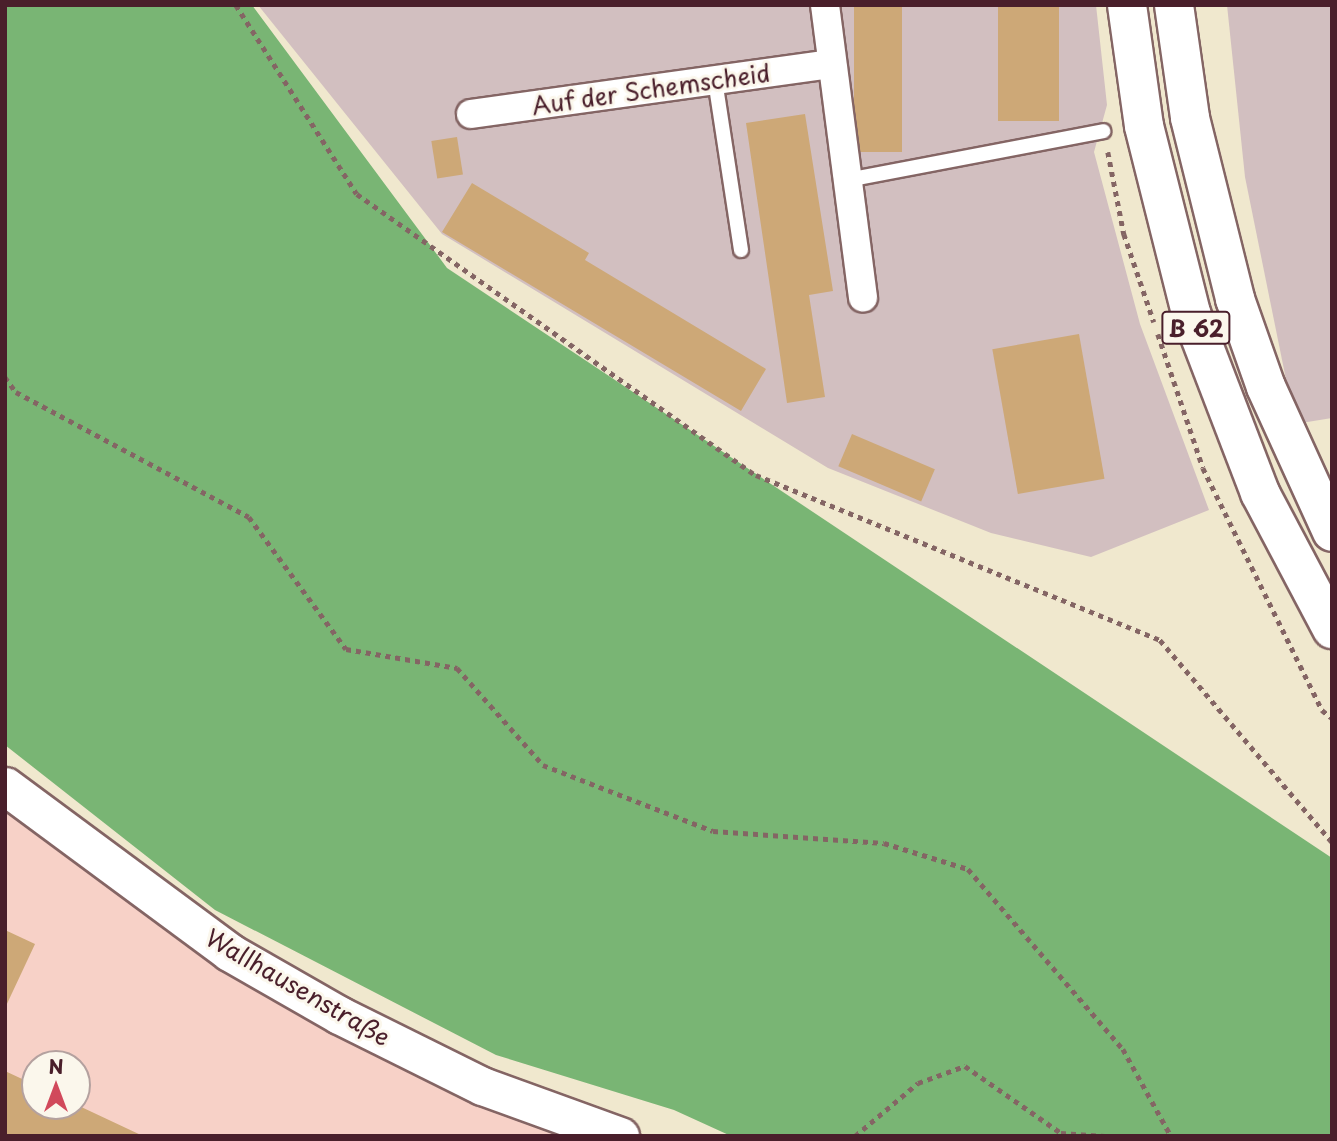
<!DOCTYPE html>
<html>
<head>
<meta charset="utf-8">
<style>
	body { margin:0 }
	#map { position:relative; width:1337px; height:1141px; overflow:hidden; background:#f0e8ce; font-family:"Playpen Sans",sans-serif }
	div>[style] { position:absolute }
	.built>* { inset:0; background:#f7d1c7 }
	.industrial>* { inset:0; background:#d2bfc0 }
	.forest>* { inset:0; background:#79b574 }
	.building>* { inset:0; background:#cda877; transform-origin:0 0 }
	.path>* { height:4.5px; margin-top:-2.25px; transform-origin:0; background:repeating-linear-gradient(90deg,#846564 0 5px,transparent 0 10px) }
	.roads { filter:drop-shadow(2px 0 #846564) drop-shadow(-2px 0 #846564) drop-shadow(0 2px #846564) drop-shadow(0 -2px #846564) }
	.service>* { height:14px; margin:-7px; padding:0 7px; transform-origin:7px; border-radius:7px; background:#fff }
	.minor>* { height:28px; margin:-14px; padding:0 14px; transform-origin:14px; border-radius:14px; background:#fff }
	.tertiary>* { height:37px; margin:-18.5px; padding:0 18.5px; transform-origin:18.5px; border-radius:18.5px; background:#fff }
	.trunk>* { height:38px; margin:-19px; padding:0 19px; transform-origin:19px; border-radius:19px; background:#fff }
	.bridges { filter:drop-shadow(2px 0 #846564) drop-shadow(-2px 0 #846564) drop-shadow(0 2px #846564) drop-shadow(0 -2px #846564) }
	.trunk-bridge>* { height:38px; margin:-19px; padding:0 19px; transform-origin:19px; border-radius:19px; background:#fff }
	span { translate:-50% -50%; white-space:nowrap; text-align:center; line-height:1.15; -webkit-text-stroke:6px #fbf7ec; paint-order:stroke }
	.shield-label span { padding:2px 5px; background:#fbf7ec; border:2px solid; border-radius:5px; -webkit-text-stroke-width:0 }
	.shield-label { font-size:23px; color:#4a1f2b; font-weight:700 }
	.street-label { font-size:24px; color:#4a1f2b }
	.frame { position:absolute; inset:0; border:7px solid #4a1f2b; pointer-events:none }
	.north { position:absolute; left:21px; top:1050px; width:70px; height:70px; box-sizing:border-box; background:#fbf7ec; border:2px solid #b4a19f; border-radius:50%; rotate:0deg; font-size:19px; font-weight:700; line-height:28px; text-align:center; color:#4a1f2b }
	.north::after { content:''; display:block; margin:auto; width:24px; height:32px; background:#d1495b; clip-path:polygon(50% 0,100% 100%,50% 72%,0 100%) }
</style>
</head>
<body>
<div id="map">
	<div class="built">
		<i style="clip-path:polygon(evenodd,5px 802px,238px 971px,456px 1097px,562px 1136px,5px 1136px,5px 802px,35px 1064px,77px 1064px,77px 1106px,35px 1106px,35px 1064px)"></i>
	</div>
	<div class="industrial">
		<i style="clip-path:polygon(258px 5px,1096px 5px,1107px 105px,1094px 152px,1140px 324px,1209px 510px,1091px 557px,991px 533px,828px 468px,442px 234px)"></i>
		<i style="clip-path:polygon(1227px 5px,1332px 5px,1332px 418px,1295px 424px,1245px 177px)"></i>
	</div>
	<div class="forest">
		<i style="clip-path:polygon(5px 5px,252px 5px,447px 268px,1332px 858px,1332px 1136px,731px 1136px,674px 1110px,496px 1055px,215px 910px,5px 745px)"></i>
	</div>
	<div class="building">
		<i style="left:854px;top:5px;width:48px;height:147px"></i>
		<i style="left:998px;top:5px;width:61px;height:116px"></i>
		<i style="clip-path:polygon(805px 114px,833px 291px,809px 295px,825px 397px,787px 403px,746px 123px)"></i>
		<i style="left:457px;top:137px;width:38px;height:26px;rotate:81deg"></i>
		<i style="clip-path:polygon(472px 183px,589px 253px,585px 260px,766px 369px,741px 411px,442px 232px)"></i>
		<i style="left:1079px;top:334px;width:147px;height:88px;rotate:80deg"></i>
		<i style="left:852px;top:434px;width:90px;height:35px;rotate:23deg"></i>
		<i style="clip-path:polygon(5px 930px,35px 944px,5px 1008px)"></i>
		<i style="clip-path:polygon(5px 1071px,35px 1085px,35px 1106px,77px 1105px,143px 1136px,5px 1136px)"></i>
	</div>
	<div class="path">
		<i style="left:236px;top:5px;width:224px;rotate:57.4deg"></i>
		<i style="left:357px;top:194px;width:488px;rotate:35.2deg"></i>
		<i style="left:756px;top:475px;width:436px;rotate:22.2deg"></i>
		<i style="left:1160px;top:640px;width:265px;rotate:49.6deg"></i>
		<i style="left:1108px;top:152px;width:84px;rotate:79deg"></i>
		<i style="left:1124px;top:234px;width:93px;rotate:71.2deg"></i>
		<i style="left:1158px;top:334px;width:141px;rotate:71.4deg"></i>
		<i style="left:1203px;top:468px;width:270px;rotate:63.8deg"></i>
		<i style="left:1322px;top:710px;width:13px;rotate:39deg"></i>
		<i style="left:5px;top:377px;width:19px;rotate:54deg"></i>
		<i style="left:16px;top:392px;width:264px;rotate:28.2deg"></i>
		<i style="left:249px;top:517px;width:164px;rotate:53.7deg"></i>
		<i style="left:346px;top:649px;width:113px;rotate:9.7deg"></i>
		<i style="left:457px;top:668px;width:130px;rotate:48.4deg"></i>
		<i style="left:543px;top:765px;width:182px;rotate:21.2deg"></i>
		<i style="left:713px;top:831px;width:171px;rotate:4deg"></i>
		<i style="left:884px;top:843px;width:88px;rotate:17.2deg"></i>
		<i style="left:968px;top:869px;width:238px;rotate:49.3deg"></i>
		<i style="left:1123px;top:1049px;width:99px;rotate:61.1deg"></i>
		<i style="left:855px;top:1136px;width:82px;rotate:-40.1deg"></i>
		<i style="left:918px;top:1083px;width:50px;rotate:-19.9deg"></i>
		<i style="left:965px;top:1066px;width:117px;rotate:34.9deg"></i>
		<i style="left:1061px;top:1133px;width:44px;rotate:3.9deg"></i>
	</div>
	<div class="roads">
		<div class="service">
			<i style="left:715px;top:80px;width:172px;rotate:81.3deg"></i>
			<i style="left:847px;top:180px;width:261px;rotate:-10.8deg"></i>
		</div>
		<div class="minor">
			<i style="left:825px;top:5px;width:295px;rotate:82.6deg"></i>
			<i style="left:471px;top:114px;width:363px;rotate:-7.9deg"></i>
		</div>
		<div class="tertiary">
			<i style="left:5px;top:786px;width:279px;rotate:36.5deg"></i>
			<i style="left:229px;top:952px;width:127px;rotate:29.8deg"></i>
			<i style="left:339px;top:1015px;width:160px;rotate:26.4deg"></i>
			<i style="left:482px;top:1086px;width:147px;rotate:19.9deg"></i>
		</div>
		<div class="trunk">
			<i style="left:1174px;top:5px;width:114px;rotate:81.9deg"></i>
			<i style="left:1190px;top:118px;width:187px;rotate:76deg"></i>
			<i style="left:1235px;top:299px;width:93px;rotate:70.6deg"></i>
			<i style="left:1266px;top:387px;width:159px;rotate:65.5deg"></i>
		</div>
	</div>
	<div class="bridges">
		<div class="trunk-bridge">
			<i style="left:1127px;top:5px;width:122px;rotate:82deg"></i>
			<i style="left:1144px;top:126px;width:193px;rotate:75.9deg"></i>
			<i style="left:1191px;top:313px;width:193px;rotate:69deg"></i>
			<i style="left:1260px;top:493px;width:154px;rotate:62.1deg"></i>
		</div>
	</div>
	<div class="shield-label">
		<span style="left:1196px;top:328px">B 62</span>
	</div>
	<div class="street-label">
		<span style="left:651px;top:89px;rotate:-8deg">Auf der Schemscheid</span>
		<span style="left:298px;top:987px;rotate:30deg">Wallhausenstraße</span>
	</div>
	<div class="frame"></div>
	<div class="north">N</div>
</div>
</body>
</html>
